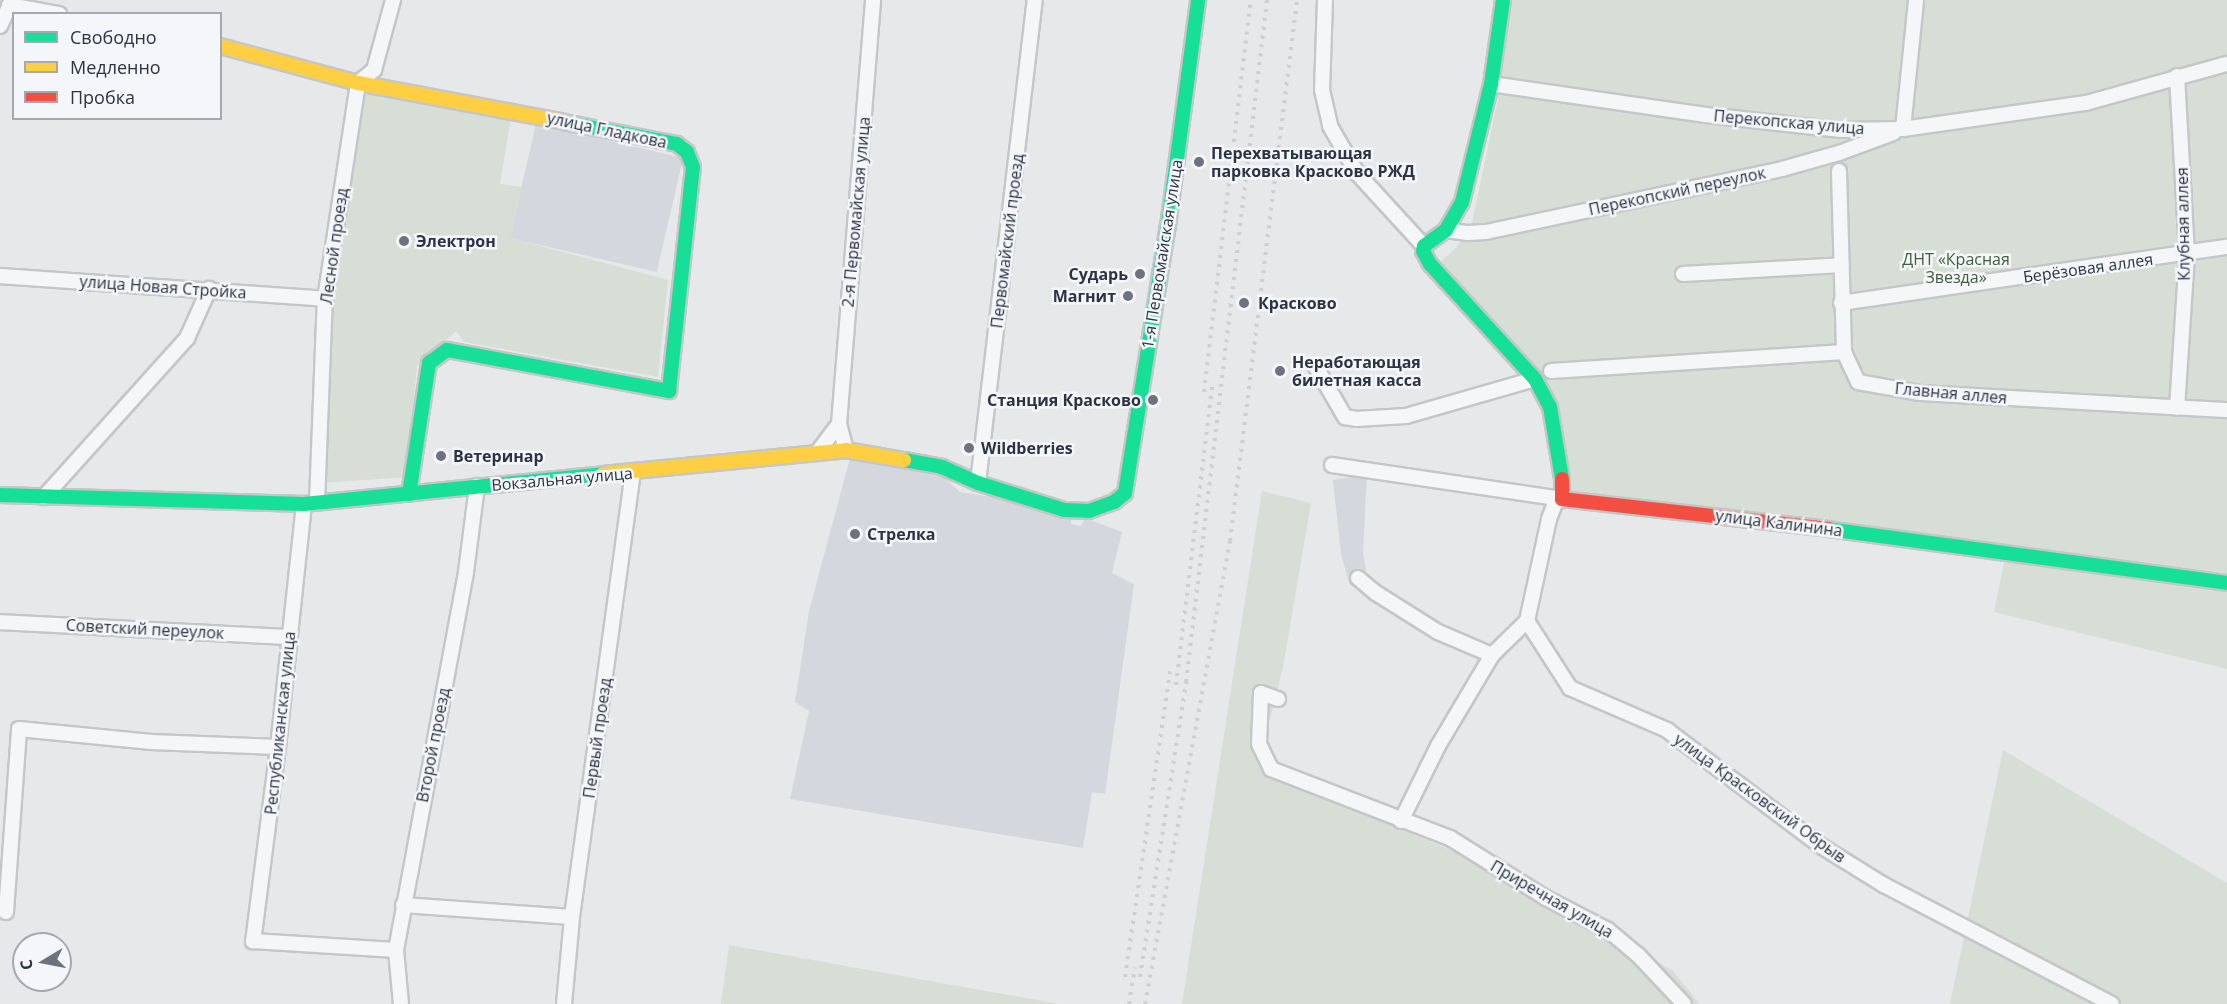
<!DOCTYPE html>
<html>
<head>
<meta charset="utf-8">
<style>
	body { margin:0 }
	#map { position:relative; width:2227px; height:1004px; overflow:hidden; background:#e6e8ea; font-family:"Open Sans",sans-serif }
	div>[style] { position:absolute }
	.built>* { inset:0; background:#d4d7dd; transform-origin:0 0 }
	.green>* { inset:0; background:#d6ded6 }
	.roads { filter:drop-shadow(2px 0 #c4c6c8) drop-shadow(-2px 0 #c4c6c8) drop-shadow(0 2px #c4c6c8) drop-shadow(0 -2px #c4c6c8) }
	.street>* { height:14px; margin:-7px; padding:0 7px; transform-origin:7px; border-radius:7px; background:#f5f6f7 }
	.fast>* { height:14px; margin:-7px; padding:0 7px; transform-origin:7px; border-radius:7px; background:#16e098 }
	.slow>* { height:14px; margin:-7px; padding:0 7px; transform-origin:7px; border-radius:7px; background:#ffcf43 }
	.jam>* { height:14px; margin:-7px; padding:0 7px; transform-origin:7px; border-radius:7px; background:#f24e42 }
	.rail>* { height:4px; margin-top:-2px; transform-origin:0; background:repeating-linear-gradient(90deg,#cecfd2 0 3px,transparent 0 9px) }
	.dots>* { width:16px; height:16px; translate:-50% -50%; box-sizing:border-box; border:3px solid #f4f6f9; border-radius:50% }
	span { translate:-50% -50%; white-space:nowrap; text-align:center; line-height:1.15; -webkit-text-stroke:5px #f4f6f9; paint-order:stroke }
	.street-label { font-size:16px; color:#2b3445 }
	.poi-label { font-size:16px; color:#2b3445; font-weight:700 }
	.left { translate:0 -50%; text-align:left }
	.right { translate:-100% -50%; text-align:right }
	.park-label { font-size:16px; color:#3f6138 }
	.legend { position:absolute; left:12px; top:12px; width:210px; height:108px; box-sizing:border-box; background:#f4f6f9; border:2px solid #a4a8b1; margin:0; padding:8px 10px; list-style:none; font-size:18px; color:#2b3445 }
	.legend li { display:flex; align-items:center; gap:12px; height:30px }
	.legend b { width:30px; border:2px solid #a4a8b1 }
	.north { position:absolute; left:12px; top:932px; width:60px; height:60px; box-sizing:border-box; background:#f4f6f9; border:2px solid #a4a8b1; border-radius:50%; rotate:260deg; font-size:16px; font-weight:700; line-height:24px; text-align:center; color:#2b3445 }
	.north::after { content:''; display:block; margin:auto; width:21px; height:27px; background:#6c737f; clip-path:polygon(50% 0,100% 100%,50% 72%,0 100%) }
</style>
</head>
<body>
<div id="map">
	<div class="built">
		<i style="left:536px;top:124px;width:151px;height:117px;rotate:13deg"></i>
		<i style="clip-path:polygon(850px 458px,934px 468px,960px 492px,1017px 501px,1072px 516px,1071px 524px,1081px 526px,1085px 518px,1122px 532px,1112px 573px,1134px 584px,1105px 794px,1092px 792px,1083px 848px,790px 799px,809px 711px,795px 702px,809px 611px)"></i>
		<i style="clip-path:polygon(1367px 475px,1363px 552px,1366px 571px,1350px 586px,1341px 554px,1333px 480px)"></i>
	</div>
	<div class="green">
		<i style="clip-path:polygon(1510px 0,2227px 0,2227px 573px,1568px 492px,1544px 382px,1441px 261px,1454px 250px,1471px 228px,1499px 94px)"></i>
		<i style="clip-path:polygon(365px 88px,511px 117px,500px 184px,522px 187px,511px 238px,668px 280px,658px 377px,464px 342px,456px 331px,417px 366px,406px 477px,323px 483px,331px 297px)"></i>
		<i style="clip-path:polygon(1262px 491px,1311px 503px,1283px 667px,1266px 734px,1273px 770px,1388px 824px,1525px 881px,1673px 971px,1700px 1004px,1182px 1004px)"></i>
		<i style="clip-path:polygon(2005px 557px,2227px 574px,2227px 669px,1994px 612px)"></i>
		<i style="clip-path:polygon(2003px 750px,2227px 883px,2227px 1004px,1950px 1004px)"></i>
		<i style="clip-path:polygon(729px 945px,1059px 1004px,721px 1004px)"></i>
	</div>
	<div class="roads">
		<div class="street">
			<i style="left:1325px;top:0;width:90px;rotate:91.9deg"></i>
			<i style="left:1322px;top:90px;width:37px;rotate:77deg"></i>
			<i style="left:1330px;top:126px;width:54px;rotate:60.1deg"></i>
			<i style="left:1357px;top:173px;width:99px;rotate:47.5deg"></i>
			<i style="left:9px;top:5px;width:51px;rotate:10.2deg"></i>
			<i style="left:0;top:26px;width:29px;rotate:-65deg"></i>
			<i style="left:2177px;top:76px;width:178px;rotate:86.8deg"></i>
			<i style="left:2187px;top:254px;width:154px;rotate:93.7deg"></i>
			<i style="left:1491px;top:84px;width:217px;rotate:8.2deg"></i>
			<i style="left:1706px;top:115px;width:136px;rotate:6.3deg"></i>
			<i style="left:1841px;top:130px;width:62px;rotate:-0.9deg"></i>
			<i style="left:1903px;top:129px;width:185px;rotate:-8.1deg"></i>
			<i style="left:2086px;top:103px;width:146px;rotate:-15.5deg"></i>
			<i style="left:1903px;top:129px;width:130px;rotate:-84.2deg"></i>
			<i style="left:1839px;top:171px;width:181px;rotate:88.4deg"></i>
			<i style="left:1446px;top:230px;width:22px;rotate:8deg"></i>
			<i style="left:1468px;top:233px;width:18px;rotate:-3deg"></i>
			<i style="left:1486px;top:232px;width:303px;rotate:-12deg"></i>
			<i style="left:1782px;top:169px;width:59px;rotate:-15.7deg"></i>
			<i style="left:1839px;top:153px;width:58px;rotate:-20.3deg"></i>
			<i style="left:1683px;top:274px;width:159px;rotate:-3.2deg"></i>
			<i style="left:0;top:276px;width:326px;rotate:4deg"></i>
			<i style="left:1841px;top:303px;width:390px;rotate:-8.3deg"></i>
			<i style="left:1316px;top:367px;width:58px;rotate:59.9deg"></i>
			<i style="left:1345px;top:417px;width:11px;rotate:10deg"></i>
			<i style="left:1356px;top:419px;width:50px;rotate:-3.4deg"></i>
			<i style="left:1406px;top:416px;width:134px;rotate:-16deg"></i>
			<i style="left:1551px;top:371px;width:294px;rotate:-3.7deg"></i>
			<i style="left:1844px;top:352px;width:33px;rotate:65deg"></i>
			<i style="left:1858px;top:382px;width:62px;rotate:10.2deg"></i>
			<i style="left:1919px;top:393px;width:308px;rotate:3.2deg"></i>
			<i style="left:846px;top:450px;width:27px;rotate:-105deg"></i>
			<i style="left:839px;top:424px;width:425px;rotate:-85.4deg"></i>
			<i style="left:817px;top:453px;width:36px;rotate:-53deg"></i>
			<i style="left:1332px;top:465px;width:232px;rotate:8.4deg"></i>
			<i style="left:978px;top:483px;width:486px;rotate:-83.3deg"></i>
			<i style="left:44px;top:497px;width:214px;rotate:-48deg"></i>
			<i style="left:187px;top:338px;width:54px;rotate:-65.8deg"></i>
			<i style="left:317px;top:503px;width:204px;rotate:-87.8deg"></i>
			<i style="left:325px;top:299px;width:219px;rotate:-81.3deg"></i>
			<i style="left:358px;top:83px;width:21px;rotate:-39deg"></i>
			<i style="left:374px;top:70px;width:73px;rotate:-74.8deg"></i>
			<i style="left:304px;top:504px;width:244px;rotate:96.1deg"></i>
			<i style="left:278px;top:747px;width:196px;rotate:97.3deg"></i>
			<i style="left:253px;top:941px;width:143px;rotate:3.6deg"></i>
			<i style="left:1358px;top:578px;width:23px;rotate:40deg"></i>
			<i style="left:1376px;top:593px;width:73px;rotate:32.2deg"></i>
			<i style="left:1438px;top:632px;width:59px;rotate:23.1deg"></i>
			<i style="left:1527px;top:621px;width:80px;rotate:57.3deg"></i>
			<i style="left:1570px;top:688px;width:106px;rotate:23.4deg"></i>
			<i style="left:1667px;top:730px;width:193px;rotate:37deg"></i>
			<i style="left:1821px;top:846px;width:74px;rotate:31.8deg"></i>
			<i style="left:1884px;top:885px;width:257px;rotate:27.6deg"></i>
			<i style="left:0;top:622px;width:290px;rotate:3deg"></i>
			<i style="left:1278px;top:699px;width:18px;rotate:-161deg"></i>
			<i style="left:1261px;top:693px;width:51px;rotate:92.2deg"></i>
			<i style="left:1259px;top:744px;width:28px;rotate:64deg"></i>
			<i style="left:1271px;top:769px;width:192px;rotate:21.1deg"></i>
			<i style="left:1450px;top:838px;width:113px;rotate:32deg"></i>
			<i style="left:1546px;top:898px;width:70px;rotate:27.3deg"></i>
			<i style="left:1608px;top:930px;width:39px;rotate:40deg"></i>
			<i style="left:1638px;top:955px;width:67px;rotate:46.8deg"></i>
			<i style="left:1401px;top:821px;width:84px;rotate:-63.7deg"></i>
			<i style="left:1438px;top:746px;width:106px;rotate:-59.3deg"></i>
			<i style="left:1492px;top:655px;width:49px;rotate:-44.2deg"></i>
			<i style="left:1527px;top:621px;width:104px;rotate:-77.8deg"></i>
			<i style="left:1549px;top:519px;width:17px;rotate:-69deg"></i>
			<i style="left:1555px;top:503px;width:8px;rotate:-30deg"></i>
			<i style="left:403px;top:905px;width:169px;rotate:4.1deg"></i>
			<i style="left:6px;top:912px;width:183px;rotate:-85.9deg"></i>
			<i style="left:19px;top:729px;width:133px;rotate:5.6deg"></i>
			<i style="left:151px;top:742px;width:127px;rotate:2.3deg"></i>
			<i style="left:401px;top:1004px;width:54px;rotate:-95.3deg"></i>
			<i style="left:396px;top:950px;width:384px;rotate:-79.5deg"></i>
			<i style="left:466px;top:572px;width:87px;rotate:-82.7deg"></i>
			<i style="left:564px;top:1004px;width:87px;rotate:-84.7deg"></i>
			<i style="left:572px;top:917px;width:448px;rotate:-82.2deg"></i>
		</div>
		<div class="fast">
			<i style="left:1503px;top:0;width:85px;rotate:98.1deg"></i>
			<i style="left:1491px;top:84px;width:122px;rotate:103.8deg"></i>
			<i style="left:1462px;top:202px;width:32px;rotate:120deg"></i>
			<i style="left:1446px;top:230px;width:27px;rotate:144deg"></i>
			<i style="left:1424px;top:246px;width:5px;rotate:101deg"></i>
			<i style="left:1423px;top:251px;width:15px;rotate:62deg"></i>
			<i style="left:1430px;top:264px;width:156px;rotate:47.6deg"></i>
			<i style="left:1535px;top:379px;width:32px;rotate:62deg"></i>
			<i style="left:1550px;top:407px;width:73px;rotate:80.5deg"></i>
			<i style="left:904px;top:460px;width:39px;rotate:10deg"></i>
			<i style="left:942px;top:467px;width:39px;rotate:24deg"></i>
			<i style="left:978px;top:483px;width:90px;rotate:17.4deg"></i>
			<i style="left:1064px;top:510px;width:25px;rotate:2deg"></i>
			<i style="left:1089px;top:511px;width:27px;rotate:-20deg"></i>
			<i style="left:1114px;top:502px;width:14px;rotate:-39deg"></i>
			<i style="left:1125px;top:493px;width:270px;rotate:-80.9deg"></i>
			<i style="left:1168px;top:226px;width:228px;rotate:-82.4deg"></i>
			<i style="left:409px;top:494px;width:133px;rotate:-81.3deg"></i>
			<i style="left:429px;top:363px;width:22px;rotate:-36deg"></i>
			<i style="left:447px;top:350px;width:226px;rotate:10.5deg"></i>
			<i style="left:669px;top:391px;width:225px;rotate:-83.9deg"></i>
			<i style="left:693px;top:167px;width:16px;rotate:-112deg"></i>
			<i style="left:687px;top:152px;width:13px;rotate:-141deg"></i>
			<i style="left:677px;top:144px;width:115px;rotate:-169deg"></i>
			<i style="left:0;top:495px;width:304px;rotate:1.7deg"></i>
			<i style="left:304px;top:504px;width:301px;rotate:-5.7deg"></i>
			<i style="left:1828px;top:529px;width:403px;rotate:7.7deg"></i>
		</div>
		<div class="slow">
			<i style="left:220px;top:46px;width:143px;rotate:15deg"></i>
			<i style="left:358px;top:83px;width:210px;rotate:10.7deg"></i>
			<i style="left:603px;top:474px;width:244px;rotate:-5.6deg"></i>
			<i style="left:846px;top:450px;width:59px;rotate:9.8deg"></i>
		</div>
		<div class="jam">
			<i style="left:1562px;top:479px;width:20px;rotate:90deg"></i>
			<i style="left:1562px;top:499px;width:268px;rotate:6.4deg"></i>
		</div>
	</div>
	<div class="rail">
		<i style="left:1204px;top:392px;width:395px;rotate:-83.2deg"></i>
		<i style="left:1176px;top:685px;width:306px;rotate:-83.1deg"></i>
		<i style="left:1125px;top:977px;width:309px;rotate:-81.6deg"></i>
		<i style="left:1140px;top:977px;width:299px;rotate:-81.1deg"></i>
		<i style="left:1186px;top:682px;width:687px;rotate:-83.23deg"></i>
		<i style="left:1129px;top:1004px;width:37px;rotate:-81deg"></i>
		<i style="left:1145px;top:1004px;width:471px;rotate:-79.6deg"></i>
		<i style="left:1230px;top:541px;width:545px;rotate:-82.94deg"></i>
	</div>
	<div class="dots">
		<i style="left:1199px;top:162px;background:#6c737f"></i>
		<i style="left:404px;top:241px;background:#6c737f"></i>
		<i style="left:1140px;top:274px;background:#6c737f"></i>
		<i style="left:1128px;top:296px;background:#6c737f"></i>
		<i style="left:1244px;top:303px;background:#6c737f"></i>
		<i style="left:1280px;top:371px;background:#6c737f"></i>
		<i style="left:1153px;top:400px;background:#6c737f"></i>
		<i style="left:969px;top:448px;background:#6c737f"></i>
		<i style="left:441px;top:456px;background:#6c737f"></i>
		<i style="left:855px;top:534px;background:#6c737f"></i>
	</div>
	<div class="street-label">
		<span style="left:1789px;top:122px;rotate:5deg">Перекопская улица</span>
		<span style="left:607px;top:130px;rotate:12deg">улица Гладкова</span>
		<span style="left:1677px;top:191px;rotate:-12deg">Перекопский переулок</span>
		<span style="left:856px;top:212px;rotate:-85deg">2-я Первомайская улица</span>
		<span style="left:2183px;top:224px;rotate:-91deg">Клубная аллея</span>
		<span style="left:1007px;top:241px;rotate:-83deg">Первомайский проезд</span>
		<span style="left:334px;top:246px;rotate:-82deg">Лесной проезд</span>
		<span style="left:1162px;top:254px;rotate:-81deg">1-я Первомайская улица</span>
		<span style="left:2088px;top:268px;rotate:-8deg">Берёзовая аллея</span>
		<span style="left:163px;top:287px;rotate:4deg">улица Новая Стройка</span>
		<span style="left:1951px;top:393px;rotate:5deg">Главная аллея</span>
		<span style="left:562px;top:479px;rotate:-5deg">Вокзальная улица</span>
		<span style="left:1779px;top:523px;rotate:7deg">улица Калинина</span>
		<span style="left:145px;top:629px;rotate:3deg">Советский переулок</span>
		<span style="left:280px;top:723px;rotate:-84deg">Республиканская улица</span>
		<span style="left:597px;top:738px;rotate:-82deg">Первый проезд</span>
		<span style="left:433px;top:745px;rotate:-79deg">Второй проезд</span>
		<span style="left:1760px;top:798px;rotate:36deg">улица Красковский Обрыв</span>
		<span style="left:1552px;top:899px;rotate:30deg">Приречная улица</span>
	</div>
	<div class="poi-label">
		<span class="left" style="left:1211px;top:162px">Перехватывающая<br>парковка Красково РЖД</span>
		<span class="left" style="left:416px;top:241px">Электрон</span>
		<span class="right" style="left:1128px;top:274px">Сударь</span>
		<span class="right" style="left:1116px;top:296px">Магнит</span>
		<span class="left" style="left:1258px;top:303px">Красково</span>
		<span class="left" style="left:1292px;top:371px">Неработающая<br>билетная касса</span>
		<span class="right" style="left:1141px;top:400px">Станция Красково</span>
		<span class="left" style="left:981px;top:448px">Wildberries</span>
		<span class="left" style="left:453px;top:456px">Ветеринар</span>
		<span class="left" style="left:867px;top:534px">Стрелка</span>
	</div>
	<div class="park-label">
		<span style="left:1956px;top:268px">ДНТ «Красная<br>Звезда»</span>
	</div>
	<ul class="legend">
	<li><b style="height:8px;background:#16e098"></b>Свободно</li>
	<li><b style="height:8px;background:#ffcf43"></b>Медленно</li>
	<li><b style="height:8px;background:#f24e42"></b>Пробка</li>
	</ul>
	<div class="north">С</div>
</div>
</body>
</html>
